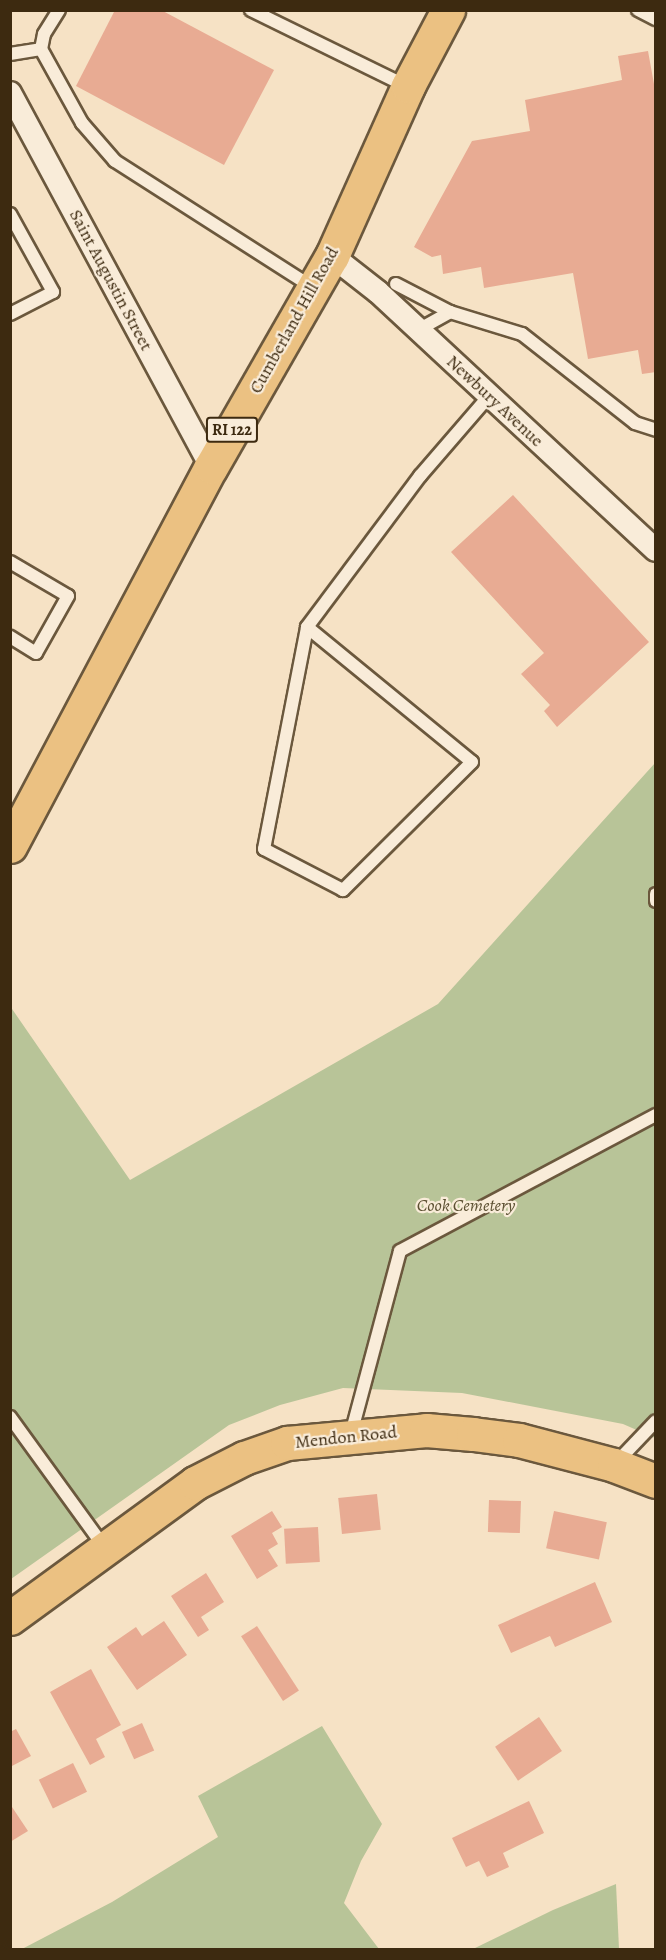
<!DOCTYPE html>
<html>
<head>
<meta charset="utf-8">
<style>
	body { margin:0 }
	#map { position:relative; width:666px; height:1960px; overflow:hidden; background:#f6e2c5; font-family:Alegreya,serif }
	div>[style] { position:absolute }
	.green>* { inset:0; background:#b8c498 }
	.building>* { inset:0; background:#e8ab93; transform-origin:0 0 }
	.roads { filter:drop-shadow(2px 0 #6b583d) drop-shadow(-2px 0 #6b583d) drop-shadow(0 2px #6b583d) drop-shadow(0 -2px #6b583d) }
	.service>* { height:12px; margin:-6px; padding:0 6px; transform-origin:6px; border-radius:6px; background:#f9ecd9 }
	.minor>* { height:22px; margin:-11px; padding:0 11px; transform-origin:11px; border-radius:11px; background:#f9ecd9 }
	.primary>* { height:33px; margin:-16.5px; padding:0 16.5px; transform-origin:16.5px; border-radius:16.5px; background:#ebc182 }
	span { translate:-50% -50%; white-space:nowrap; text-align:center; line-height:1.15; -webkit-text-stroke:4.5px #f9ecd9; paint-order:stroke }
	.shield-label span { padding:2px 4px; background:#f9ecd9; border:2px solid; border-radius:4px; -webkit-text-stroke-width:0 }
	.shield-label { font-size:16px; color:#3d2a10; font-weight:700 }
	.street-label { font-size:18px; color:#3d2a10 }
	.park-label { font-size:18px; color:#5c5032; font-style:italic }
	.frame { position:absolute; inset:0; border:12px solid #3d2a10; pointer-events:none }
</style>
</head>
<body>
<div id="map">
	<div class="green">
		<i style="clip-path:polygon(655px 763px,655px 1438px,623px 1424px,462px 1393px,343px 1388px,280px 1405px,229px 1425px,11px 1579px,10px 1006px,130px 1180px,438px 1004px)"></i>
		<i style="clip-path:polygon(322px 1726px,382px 1824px,361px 1861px,344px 1903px,379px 1949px,22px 1949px,112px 1902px,218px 1837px,198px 1796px)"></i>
		<i style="clip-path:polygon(616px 1884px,619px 1949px,473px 1949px,553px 1910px)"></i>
	</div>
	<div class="building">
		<i style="clip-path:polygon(115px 10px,161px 10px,274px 70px,224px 165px,76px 86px)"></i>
		<i style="clip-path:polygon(648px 51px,656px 95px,656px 372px,642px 374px,638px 350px,588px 359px,573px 273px,484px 288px,481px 267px,443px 274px,441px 255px,432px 257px,414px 247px,472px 141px,530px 131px,525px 100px,622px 80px,618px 56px)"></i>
		<i style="clip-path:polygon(513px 495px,649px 642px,557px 727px,544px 711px,550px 705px,521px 674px,544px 653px,451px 552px)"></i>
		<i style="left:377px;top:1494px;width:36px;height:39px;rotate:84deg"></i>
		<i style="left:489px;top:1500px;width:32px;height:32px;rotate:2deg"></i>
		<i style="clip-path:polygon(272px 1511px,282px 1527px,272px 1533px,278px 1544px,268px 1550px,278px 1566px,257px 1579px,231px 1536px)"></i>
		<i style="left:554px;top:1511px;width:54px;height:38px;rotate:12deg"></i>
		<i style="left:318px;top:1527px;width:35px;height:34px;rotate:87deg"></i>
		<i style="clip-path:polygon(206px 1573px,224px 1602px,201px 1617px,209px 1630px,198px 1637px,171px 1596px)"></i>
		<i style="clip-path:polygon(595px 1582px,612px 1622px,555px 1647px,550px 1636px,511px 1653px,498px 1625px)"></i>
		<i style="clip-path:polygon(164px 1621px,187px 1655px,137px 1690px,107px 1647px,136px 1627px,142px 1636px)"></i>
		<i style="left:257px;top:1626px;width:77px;height:19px;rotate:57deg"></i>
		<i style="clip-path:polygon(91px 1669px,121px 1725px,96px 1739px,105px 1757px,90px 1765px,50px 1692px)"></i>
		<i style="left:539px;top:1717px;width:41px;height:53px;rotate:56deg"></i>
		<i style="left:142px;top:1723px;width:30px;height:22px;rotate:66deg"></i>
		<i style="clip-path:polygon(16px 1729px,31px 1756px,10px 1767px,10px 1732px)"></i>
		<i style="left:73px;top:1763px;width:32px;height:38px;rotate:64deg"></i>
		<i style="clip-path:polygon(529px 1801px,544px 1833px,503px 1853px,509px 1867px,487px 1877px,479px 1861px,466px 1867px,452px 1838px)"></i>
		<i style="clip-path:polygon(10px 1804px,28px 1831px,10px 1842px)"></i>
	</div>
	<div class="roads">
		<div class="service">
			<i style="left:59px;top:10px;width:28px;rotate:122deg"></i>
			<i style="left:44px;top:34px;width:15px;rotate:101deg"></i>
			<i style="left:41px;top:49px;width:85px;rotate:61deg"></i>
			<i style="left:82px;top:123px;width:50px;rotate:49deg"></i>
			<i style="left:115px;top:161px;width:234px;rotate:32.6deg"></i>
			<i style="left:251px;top:10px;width:173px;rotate:26.1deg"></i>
			<i style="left:638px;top:10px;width:20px;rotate:27deg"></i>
			<i style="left:10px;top:54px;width:31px;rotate:-9deg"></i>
			<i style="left:10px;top:214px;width:89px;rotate:61.1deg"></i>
			<i style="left:53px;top:292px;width:48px;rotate:152.9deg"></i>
			<i style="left:396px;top:284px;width:61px;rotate:27.4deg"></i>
			<i style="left:418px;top:330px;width:37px;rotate:-29deg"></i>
			<i style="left:450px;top:312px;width:75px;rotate:17deg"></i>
			<i style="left:522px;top:334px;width:144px;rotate:38.2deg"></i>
			<i style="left:635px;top:423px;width:22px;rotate:18deg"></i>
			<i style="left:10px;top:562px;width:67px;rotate:30.4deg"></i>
			<i style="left:68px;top:596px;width:65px;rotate:119.3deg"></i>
			<i style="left:36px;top:653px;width:31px;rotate:-148deg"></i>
			<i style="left:307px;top:627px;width:213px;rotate:39.3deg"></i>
			<i style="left:472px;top:762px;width:182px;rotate:135.2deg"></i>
			<i style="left:343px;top:890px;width:89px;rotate:-152.6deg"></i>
			<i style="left:264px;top:849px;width:226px;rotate:-79deg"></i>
			<i style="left:307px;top:627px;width:189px;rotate:-53.2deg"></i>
			<i style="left:420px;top:476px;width:106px;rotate:-49.2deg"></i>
			<i style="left:656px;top:894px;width:7px;rotate:90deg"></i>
			<i style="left:10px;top:1417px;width:160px;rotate:54.1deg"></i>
			<i style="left:351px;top:1434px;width:189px;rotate:-75deg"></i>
			<i style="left:400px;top:1251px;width:290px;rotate:-28deg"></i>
			<i style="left:615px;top:1464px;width:59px;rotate:-46.4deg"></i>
		</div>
		<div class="minor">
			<i style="left:10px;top:93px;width:425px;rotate:61.7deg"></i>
			<i style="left:332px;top:256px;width:58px;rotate:38deg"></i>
			<i style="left:378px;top:292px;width:379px;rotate:42.9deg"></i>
		</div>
		<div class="primary">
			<i style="left:10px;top:846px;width:429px;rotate:-62.1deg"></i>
			<i style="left:211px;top:467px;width:243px;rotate:-60.2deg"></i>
			<i style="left:332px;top:256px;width:186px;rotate:-65.9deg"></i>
			<i style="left:408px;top:86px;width:86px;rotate:-62.2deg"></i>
			<i style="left:10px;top:1618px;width:229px;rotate:-36.1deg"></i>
			<i style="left:195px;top:1483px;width:55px;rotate:-27deg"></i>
			<i style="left:244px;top:1458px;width:46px;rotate:-19.2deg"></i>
			<i style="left:287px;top:1443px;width:140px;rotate:-5.3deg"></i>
			<i style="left:426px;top:1430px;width:47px;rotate:4.9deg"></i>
			<i style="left:473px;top:1434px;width:46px;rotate:7.4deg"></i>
			<i style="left:519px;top:1440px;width:98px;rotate:14.7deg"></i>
			<i style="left:614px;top:1465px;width:45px;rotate:20.9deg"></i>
		</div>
	</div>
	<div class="shield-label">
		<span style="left:232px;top:430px">RI 122</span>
	</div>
	<div class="street-label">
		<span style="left:111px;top:280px;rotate:62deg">Saint Augustin Street</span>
		<span style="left:294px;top:320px;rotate:-61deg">Cumberland Hill Road</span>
		<span style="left:495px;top:401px;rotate:43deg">Newbury Avenue</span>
		<span style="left:346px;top:1437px;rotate:-6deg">Mendon Road</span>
	</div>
	<div class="park-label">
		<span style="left:466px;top:1205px">Cook Cemetery</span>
	</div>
	<div class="frame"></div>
</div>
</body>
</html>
